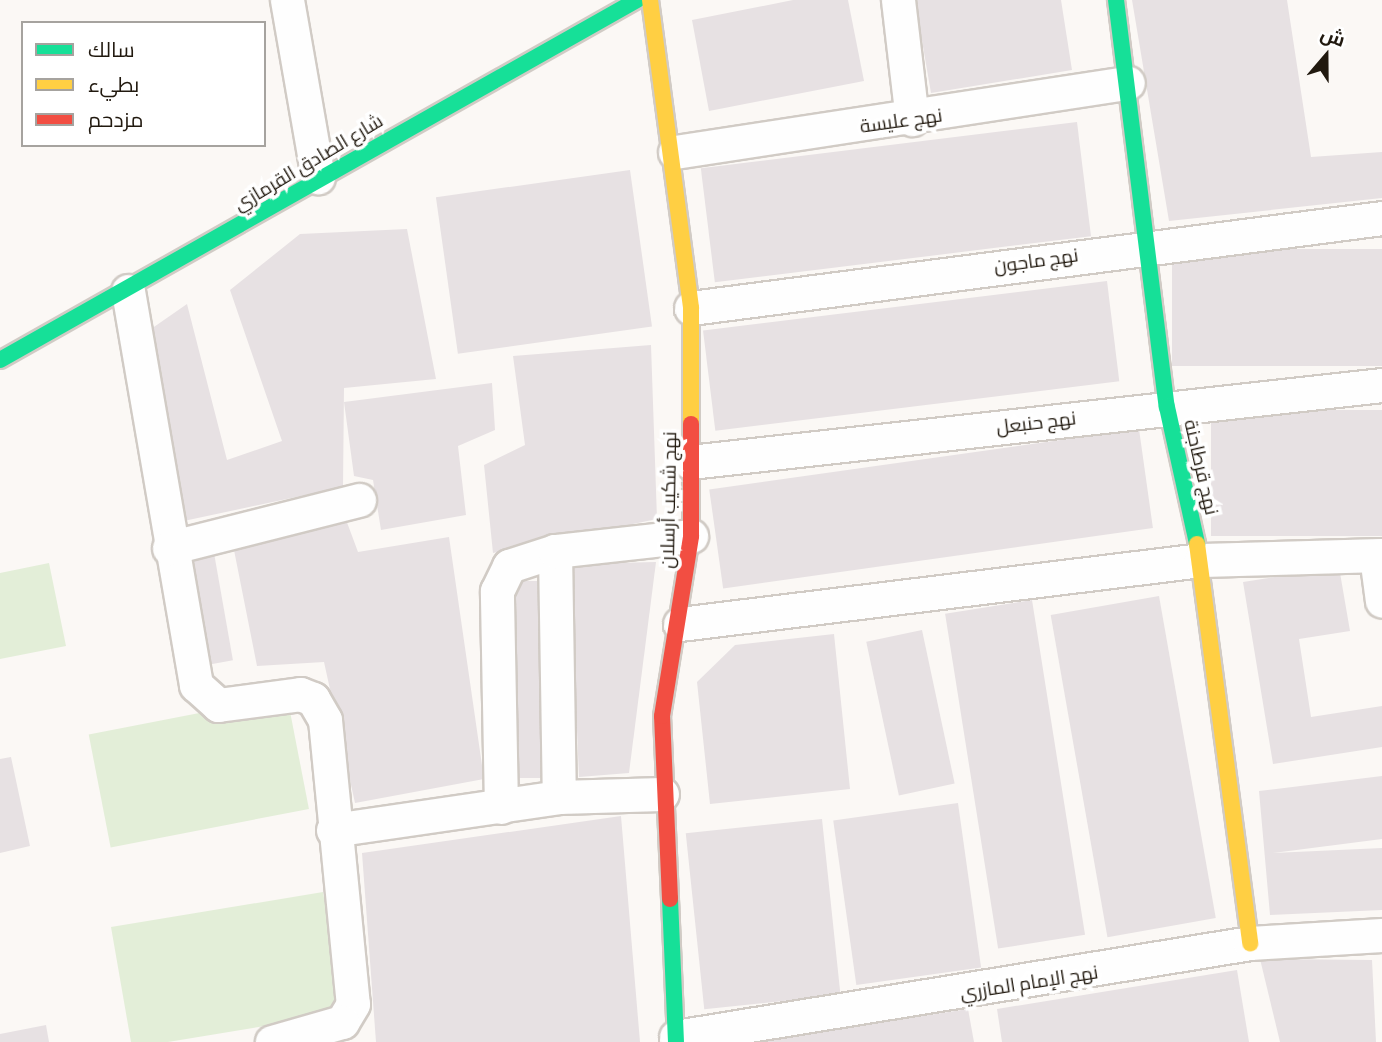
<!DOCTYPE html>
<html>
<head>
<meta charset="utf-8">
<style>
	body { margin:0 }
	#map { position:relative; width:1382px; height:1042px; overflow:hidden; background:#fbf8f5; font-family:Commissioner,Cairo,sans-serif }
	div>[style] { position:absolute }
	.green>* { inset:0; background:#e3eed8; transform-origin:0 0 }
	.building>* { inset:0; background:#e7e1e3; transform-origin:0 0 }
	.roads { filter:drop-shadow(2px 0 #d1cbc5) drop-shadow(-2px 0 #d1cbc5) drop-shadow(0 2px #d1cbc5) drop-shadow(0 -2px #d1cbc5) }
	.street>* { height:33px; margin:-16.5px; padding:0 16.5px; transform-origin:16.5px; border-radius:16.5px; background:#fefefe }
	.fast>* { height:16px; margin:-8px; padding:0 8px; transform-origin:8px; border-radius:8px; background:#16e098 }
	.slow>* { height:16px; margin:-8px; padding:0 8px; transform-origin:8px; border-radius:8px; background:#ffcf43 }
	.jam>* { height:16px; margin:-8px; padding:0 8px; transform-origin:8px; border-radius:8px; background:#f24e42 }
	span { translate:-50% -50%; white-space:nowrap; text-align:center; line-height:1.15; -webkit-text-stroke:7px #fff; paint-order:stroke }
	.street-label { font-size:19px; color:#21190f }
	.legend { position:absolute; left:21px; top:21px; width:245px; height:126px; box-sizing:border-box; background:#fff; border:2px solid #a6a39f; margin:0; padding:9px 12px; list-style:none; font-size:21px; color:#21190f }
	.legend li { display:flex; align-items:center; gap:14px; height:35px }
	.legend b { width:35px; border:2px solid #a6a39f }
	.north { position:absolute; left:1291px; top:21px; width:70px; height:70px; -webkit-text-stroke:5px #fff; paint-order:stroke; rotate:20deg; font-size:19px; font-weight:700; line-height:28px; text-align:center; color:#21190f }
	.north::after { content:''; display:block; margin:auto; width:24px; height:32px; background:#21190f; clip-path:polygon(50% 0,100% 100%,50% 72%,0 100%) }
</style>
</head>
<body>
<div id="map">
	<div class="green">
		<i style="clip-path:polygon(49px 563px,66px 646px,0 659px,0 573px)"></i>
		<i style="left:287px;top:696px;width:115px;height:202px;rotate:79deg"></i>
		<i style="clip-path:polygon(323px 892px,344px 1013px,168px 1042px,131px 1042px,111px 927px)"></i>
	</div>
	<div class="building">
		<i style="clip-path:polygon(793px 0,848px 0,864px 81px,709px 111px,692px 20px)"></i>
		<i style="clip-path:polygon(915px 0,1061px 0,1072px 70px,931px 93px)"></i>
		<i style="clip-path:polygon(1132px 0,1287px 0,1311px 157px,1382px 152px,1382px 198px,1169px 221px)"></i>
		<i style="left:1077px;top:122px;width:115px;height:379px;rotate:83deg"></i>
		<i style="left:630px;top:170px;width:158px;height:196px;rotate:82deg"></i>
		<i style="clip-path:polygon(407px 229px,436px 379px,344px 388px,343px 487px,179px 522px,151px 329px,187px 304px,227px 460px,282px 441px,230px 290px,300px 234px)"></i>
		<i style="left:1382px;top:249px;width:117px;height:210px;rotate:90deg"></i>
		<i style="left:1107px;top:281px;width:101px;height:407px;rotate:83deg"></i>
		<i style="clip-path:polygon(651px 345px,657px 519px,493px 553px,484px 465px,525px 445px,513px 356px)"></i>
		<i style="clip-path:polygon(492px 383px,495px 430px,458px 446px,466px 515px,381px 530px,373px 480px,354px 476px,344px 402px)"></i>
		<i style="left:1382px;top:410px;width:126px;height:171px;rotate:90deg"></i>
		<i style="left:1139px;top:429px;width:100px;height:434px;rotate:82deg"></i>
		<i style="clip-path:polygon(345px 517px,358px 552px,449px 537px,484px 779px,355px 803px,324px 662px,257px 666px,233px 545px)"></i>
		<i style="left:214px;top:553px;width:109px;height:25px;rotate:80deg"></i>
		<i style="clip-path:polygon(656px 562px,629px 773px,579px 777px,570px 564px)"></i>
		<i style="clip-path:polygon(1339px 567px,1350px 631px,1299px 639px,1311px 717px,1382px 706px,1382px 747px,1273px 764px,1243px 582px)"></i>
		<i style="left:516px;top:581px;width:25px;height:197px"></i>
		<i style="left:1159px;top:596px;width:327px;height:110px;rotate:80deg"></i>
		<i style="left:1032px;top:600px;width:339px;height:88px;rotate:81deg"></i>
		<i style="left:922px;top:630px;width:157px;height:57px;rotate:78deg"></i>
		<i style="clip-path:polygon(834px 634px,850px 789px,710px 804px,697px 682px,735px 645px)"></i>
		<i style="clip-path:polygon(11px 757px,30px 846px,0 853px,0 759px)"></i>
		<i style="clip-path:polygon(1382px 776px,1382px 839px,1273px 853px,1382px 848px,1382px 910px,1270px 915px,1259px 791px)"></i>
		<i style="left:958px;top:803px;width:166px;height:126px;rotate:82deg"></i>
		<i style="clip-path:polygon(621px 816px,640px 1042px,376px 1042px,362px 853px)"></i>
		<i style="left:822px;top:819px;width:177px;height:137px;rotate:84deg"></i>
		<i style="clip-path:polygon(1260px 959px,1372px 960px,1376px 1042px,1280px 1042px)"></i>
		<i style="clip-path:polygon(1237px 970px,1249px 1042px,1002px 1042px,997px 1009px)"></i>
		<i style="clip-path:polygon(968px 1009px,974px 1042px,765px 1042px,765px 1040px)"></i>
		<i style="clip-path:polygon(46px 1025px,49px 1042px,0 1042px,0 1034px)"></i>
	</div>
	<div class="roads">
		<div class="street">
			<i style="left:287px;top:0;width:180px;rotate:80.1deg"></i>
			<i style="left:898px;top:0;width:120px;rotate:83.3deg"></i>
			<i style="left:675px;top:152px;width:458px;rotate:-8.7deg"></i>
			<i style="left:128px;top:291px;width:400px;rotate:80.2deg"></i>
			<i style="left:196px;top:685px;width:30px;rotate:42deg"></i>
			<i style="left:218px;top:705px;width:83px;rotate:-7.6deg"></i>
			<i style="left:300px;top:694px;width:14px;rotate:21deg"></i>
			<i style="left:313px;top:699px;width:24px;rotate:60deg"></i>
			<i style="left:325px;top:720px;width:285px;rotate:84.4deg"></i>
			<i style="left:353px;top:1004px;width:21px;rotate:121deg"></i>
			<i style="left:342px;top:1022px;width:73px;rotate:164.1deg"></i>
			<i style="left:691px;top:308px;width:697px;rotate:-7.42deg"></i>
			<i style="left:690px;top:462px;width:696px;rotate:-6.35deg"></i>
			<i style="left:169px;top:548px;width:196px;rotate:-14.2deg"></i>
			<i style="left:555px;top:551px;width:246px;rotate:89.1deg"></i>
			<i style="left:1376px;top:556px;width:45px;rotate:82.4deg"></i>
			<i style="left:680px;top:624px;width:525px;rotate:-7deg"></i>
			<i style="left:1201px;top:560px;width:181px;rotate:-1.6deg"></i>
			<i style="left:501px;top:807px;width:216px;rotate:-91.1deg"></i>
			<i style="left:497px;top:591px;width:28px;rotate:-64deg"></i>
			<i style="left:509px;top:566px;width:48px;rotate:-18.1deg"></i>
			<i style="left:555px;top:551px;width:137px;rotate:-6.3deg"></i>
			<i style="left:333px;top:830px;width:228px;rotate:-8.3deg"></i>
			<i style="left:559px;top:797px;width:103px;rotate:-1.7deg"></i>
			<i style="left:676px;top:1037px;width:582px;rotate:-9.3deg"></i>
			<i style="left:1250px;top:943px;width:132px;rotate:-3.5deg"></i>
		</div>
		<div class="fast">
			<i style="left:1116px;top:0;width:410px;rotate:82.9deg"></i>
			<i style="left:1167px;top:407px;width:140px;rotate:77.6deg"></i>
			<i style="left:0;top:360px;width:732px;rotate:-29.47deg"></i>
			<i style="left:670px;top:899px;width:143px;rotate:87.6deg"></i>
		</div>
		<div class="slow">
			<i style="left:650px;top:0;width:311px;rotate:82.4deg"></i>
			<i style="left:691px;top:308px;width:116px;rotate:90deg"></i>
			<i style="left:1197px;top:544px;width:403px;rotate:82.4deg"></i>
		</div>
		<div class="jam">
			<i style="left:670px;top:899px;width:183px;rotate:-92.5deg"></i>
			<i style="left:662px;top:716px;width:182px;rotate:-80.8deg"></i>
			<i style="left:691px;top:536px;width:112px;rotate:-90deg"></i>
		</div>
	</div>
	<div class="street-label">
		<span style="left:901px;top:120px;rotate:-8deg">نهج عليسة</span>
		<span style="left:308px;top:162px;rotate:-31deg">شارع الصادق القرمازي</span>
		<span style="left:1036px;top:260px;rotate:-8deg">نهج ماجون</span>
		<span style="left:1036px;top:422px;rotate:-7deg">نهج حنبعل</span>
		<span style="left:1202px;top:467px;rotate:77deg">نهج قرطاجنة</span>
		<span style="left:668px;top:500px;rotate:-89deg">نهج شكيب أرسلان</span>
		<span style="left:1029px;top:982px;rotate:-9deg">نهج الإمام المازري</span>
	</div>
	<ul class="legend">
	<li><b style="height:9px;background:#16e098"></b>سالك</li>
	<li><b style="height:9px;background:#ffcf43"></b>بطيء</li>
	<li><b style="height:9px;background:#f24e42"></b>مزدحم</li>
	</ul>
	<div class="north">ش</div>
</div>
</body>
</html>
